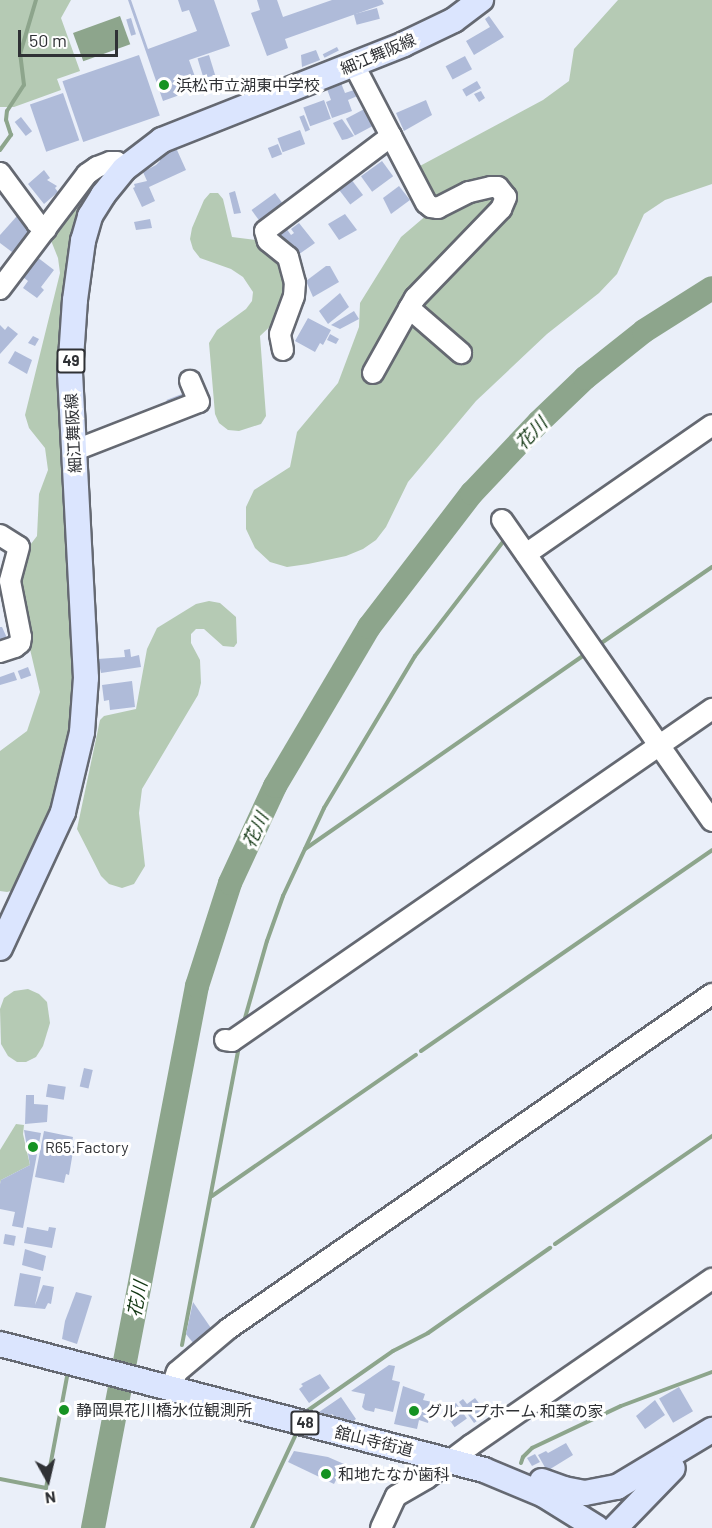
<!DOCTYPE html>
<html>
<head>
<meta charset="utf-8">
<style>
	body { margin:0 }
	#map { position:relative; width:712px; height:1528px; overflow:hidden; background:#eaeff9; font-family:Barlow,"Noto Sans JP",sans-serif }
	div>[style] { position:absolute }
	.green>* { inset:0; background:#b5cab4 }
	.water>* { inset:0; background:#8da58c; transform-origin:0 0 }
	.stream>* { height:4px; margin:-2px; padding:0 2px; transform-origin:2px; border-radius:2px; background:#8da58c }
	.river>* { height:24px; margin:-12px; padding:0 12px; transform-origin:12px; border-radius:12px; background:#8da58c }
	.building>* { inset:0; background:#afbbd9; transform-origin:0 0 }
	.roads { filter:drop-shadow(2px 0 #656972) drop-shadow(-2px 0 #656972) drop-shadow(0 2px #656972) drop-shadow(0 -2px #656972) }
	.minor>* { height:20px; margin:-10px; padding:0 10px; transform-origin:10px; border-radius:10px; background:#fff }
	.major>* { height:24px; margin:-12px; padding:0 12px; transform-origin:12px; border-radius:12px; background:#dbe5fe }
	.dots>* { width:16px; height:16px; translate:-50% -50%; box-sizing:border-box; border:3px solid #fff; border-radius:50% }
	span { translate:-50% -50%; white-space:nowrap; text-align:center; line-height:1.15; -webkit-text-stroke:6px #fff; paint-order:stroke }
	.shield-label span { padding:2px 4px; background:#fff; border:2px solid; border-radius:4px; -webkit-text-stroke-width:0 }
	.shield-label { font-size:15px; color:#2f3135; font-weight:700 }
	.street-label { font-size:16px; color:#2f3135 }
	.poi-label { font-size:16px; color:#2f3135 }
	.left { translate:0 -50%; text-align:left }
	.water-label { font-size:18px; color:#103511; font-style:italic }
	.north { position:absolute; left:18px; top:1450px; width:60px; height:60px; -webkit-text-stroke:4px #fff; paint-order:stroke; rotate:172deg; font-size:16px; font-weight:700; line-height:24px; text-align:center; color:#2f3135 }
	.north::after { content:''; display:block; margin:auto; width:21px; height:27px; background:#2f3135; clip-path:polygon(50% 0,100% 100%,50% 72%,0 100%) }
	.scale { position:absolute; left:18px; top:30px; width:100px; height:27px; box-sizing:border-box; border:3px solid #2f3135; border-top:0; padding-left:8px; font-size:18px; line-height:21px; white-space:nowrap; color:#2f3135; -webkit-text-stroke:4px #fff; paint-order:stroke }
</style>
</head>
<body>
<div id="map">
	<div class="green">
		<i style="clip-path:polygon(0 0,71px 0,61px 18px,80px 71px,57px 79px,61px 90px,14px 107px,0 107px)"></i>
		<i style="clip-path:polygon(618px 0,712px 0,712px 184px,665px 200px,644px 214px,617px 274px,599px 293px,547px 334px,476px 401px,408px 482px,386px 527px,376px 540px,363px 549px,346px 556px,308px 564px,287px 567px,270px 562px,255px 548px,246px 529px,246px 507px,254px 490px,290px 467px,297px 432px,338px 383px,359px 327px,360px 303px,401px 237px,428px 214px,418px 167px,543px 100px,569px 81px,574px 49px)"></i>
		<i style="clip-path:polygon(105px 173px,81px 213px,76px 705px,63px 784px,15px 890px,7px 892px,0 891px,0 751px,27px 731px,40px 692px,15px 585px,24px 553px,37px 536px,39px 494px,48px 470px,45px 448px,29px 428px,25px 415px,60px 273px,58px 258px,50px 238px,84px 187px)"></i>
		<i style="clip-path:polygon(210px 193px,218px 193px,223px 199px,232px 237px,256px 240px,281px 257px,290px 284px,277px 320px,260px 336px,266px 416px,261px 424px,239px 431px,228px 430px,219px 423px,215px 414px,209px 343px,217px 330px,246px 309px,252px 301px,253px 292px,243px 277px,231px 269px,200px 258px,193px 249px,190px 239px,192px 228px,204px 200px)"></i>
		<i style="clip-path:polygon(209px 601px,220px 603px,236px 617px,237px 643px,234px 647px,223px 646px,204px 629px,196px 629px,191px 634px,191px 643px,200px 660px,201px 683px,198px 695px,142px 789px,139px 813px,145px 866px,134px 884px,122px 888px,109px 884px,101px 876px,77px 829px,100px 720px,104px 716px,136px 709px,147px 649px,157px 628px,196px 604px)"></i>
		<i style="clip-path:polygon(28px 989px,39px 994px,47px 1002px,50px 1023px,43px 1046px,36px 1057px,26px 1062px,17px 1062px,8px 1056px,1px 1044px,0 1009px,4px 998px,14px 991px)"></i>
		<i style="clip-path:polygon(16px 1124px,24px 1125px,23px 1134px,30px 1165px,1px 1180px,0 1184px,0 1150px)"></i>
	</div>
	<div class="water">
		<i style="left:120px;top:16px;width:30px;height:50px;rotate:70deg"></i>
	</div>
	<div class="stream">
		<i style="left:0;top:150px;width:19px;rotate:-54deg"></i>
		<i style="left:11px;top:135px;width:16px;rotate:-108deg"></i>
		<i style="left:6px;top:120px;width:9px;rotate:-84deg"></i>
		<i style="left:7px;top:111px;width:31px;rotate:-57deg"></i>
		<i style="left:24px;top:85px;width:31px;rotate:-97deg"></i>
		<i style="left:20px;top:54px;width:56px;rotate:-73.5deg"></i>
		<i style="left:597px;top:646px;width:140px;rotate:-34.5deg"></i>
		<i style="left:305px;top:849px;width:343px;rotate:-34.8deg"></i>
		<i style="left:243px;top:1025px;width:87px;rotate:-74.1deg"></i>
		<i style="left:267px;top:941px;width:48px;rotate:-70.4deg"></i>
		<i style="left:283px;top:896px;width:97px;rotate:-65deg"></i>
		<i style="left:324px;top:808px;width:177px;rotate:-59.1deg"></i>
		<i style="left:415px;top:656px;width:148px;rotate:-52.4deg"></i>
		<i style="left:421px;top:1051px;width:354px;rotate:-34.6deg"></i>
		<i style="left:212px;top:1196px;width:248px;rotate:-34.7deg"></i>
		<i style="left:555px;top:1244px;width:191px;rotate:-34.5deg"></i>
		<i style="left:182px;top:1345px;width:305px;rotate:-79.2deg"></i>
		<i style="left:307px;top:1411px;width:105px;rotate:-34.9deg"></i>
		<i style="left:393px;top:1351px;width:39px;rotate:-27deg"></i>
		<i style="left:428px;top:1333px;width:149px;rotate:-34.9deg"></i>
		<i style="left:521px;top:1463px;width:6px;rotate:-72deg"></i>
		<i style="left:523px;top:1457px;width:13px;rotate:-45deg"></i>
		<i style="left:532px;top:1448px;width:98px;rotate:-25.3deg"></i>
		<i style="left:621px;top:1406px;width:97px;rotate:-20.5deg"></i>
		<i style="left:0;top:1479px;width:47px;rotate:11.1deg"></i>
		<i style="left:46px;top:1488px;width:113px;rotate:-79.3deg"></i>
		<i style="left:252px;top:1528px;width:104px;rotate:-64.9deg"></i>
	</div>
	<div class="river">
		<i style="left:93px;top:1528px;width:552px;rotate:-79.14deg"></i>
		<i style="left:197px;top:986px;width:108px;rotate:-72.2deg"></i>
		<i style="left:230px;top:883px;width:107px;rotate:-65.1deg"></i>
		<i style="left:275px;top:786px;width:185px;rotate:-59.4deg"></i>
		<i style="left:369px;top:627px;width:169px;rotate:-52.5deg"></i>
		<i style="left:472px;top:493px;width:98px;rotate:-46.7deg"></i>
		<i style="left:539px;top:422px;width:64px;rotate:-43.7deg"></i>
		<i style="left:585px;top:378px;width:75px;rotate:-38.5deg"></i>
		<i style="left:644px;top:331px;width:80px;rotate:-32.3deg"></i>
	</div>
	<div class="building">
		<i style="clip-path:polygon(128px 0,131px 0,148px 49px,197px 31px,189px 10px,182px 12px,178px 0,214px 0,230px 46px,189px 60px,199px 88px,163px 101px)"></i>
		<i style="clip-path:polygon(257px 0,277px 0,283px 17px,332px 0,382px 0,384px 4px,285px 39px,288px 48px,267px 56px,251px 13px,260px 10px)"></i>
		<i style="left:377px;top:8px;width:11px;height:24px;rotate:75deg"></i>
		<i style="clip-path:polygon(489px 16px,504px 37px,474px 55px,466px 41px,490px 27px,485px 19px)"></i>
		<i style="left:131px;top:18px;width:17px;height:5px;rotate:73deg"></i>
		<i style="left:337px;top:47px;width:4px;height:16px;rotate:63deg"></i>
		<i style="clip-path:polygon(316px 50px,320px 60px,302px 67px,301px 55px)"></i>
		<i style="left:139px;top:55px;width:64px;height:81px;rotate:71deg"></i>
		<i style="left:209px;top:55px;width:21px;height:12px;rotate:73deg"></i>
		<i style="left:465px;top:56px;width:15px;height:22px;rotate:62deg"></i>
		<i style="left:477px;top:81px;width:8px;height:17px;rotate:60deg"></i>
		<i style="clip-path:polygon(341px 83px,345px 93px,360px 88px,362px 94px,348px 100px,352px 111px,332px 118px,326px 102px,331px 100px,327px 89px)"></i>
		<i style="clip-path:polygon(481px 91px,485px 98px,479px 102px,474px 94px)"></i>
		<i style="left:63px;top:93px;width:50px;height:35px;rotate:71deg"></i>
		<i style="left:324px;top:100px;width:20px;height:22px;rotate:70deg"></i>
		<i style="clip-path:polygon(426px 100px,432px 115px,404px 131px,396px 113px)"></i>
		<i style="left:368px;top:107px;width:19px;height:25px;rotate:62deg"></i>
		<i style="left:304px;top:115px;width:16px;height:5px;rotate:68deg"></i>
		<i style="left:21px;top:117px;width:18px;height:8px;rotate:52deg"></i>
		<i style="clip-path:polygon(342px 119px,354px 136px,347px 139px,342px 140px,333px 123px)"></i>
		<i style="left:300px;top:130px;width:15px;height:24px;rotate:70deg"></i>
		<i style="left:278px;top:144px;width:11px;height:11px;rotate:68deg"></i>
		<i style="clip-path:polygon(173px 149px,177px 150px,186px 170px,149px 187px,155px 201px,142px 207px,133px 188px,135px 187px,134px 184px,147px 181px,143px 172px,156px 165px,160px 161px,160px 155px)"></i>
		<i style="left:382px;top:161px;width:19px;height:26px;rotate:54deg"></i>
		<i style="clip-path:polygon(44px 170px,50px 178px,47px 180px,57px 186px,55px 188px,58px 192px,44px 204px,28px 184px)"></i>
		<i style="left:351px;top:179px;width:20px;height:16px;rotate:53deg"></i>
		<i style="clip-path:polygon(399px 186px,410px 200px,391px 214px,383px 198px)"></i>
		<i style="clip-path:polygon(235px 191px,241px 213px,234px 214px,229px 193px)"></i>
		<i style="left:275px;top:193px;width:17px;height:29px;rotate:54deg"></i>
		<i style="clip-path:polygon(345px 214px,357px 230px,339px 240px,328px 224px)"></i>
		<i style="clip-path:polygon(17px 216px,33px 228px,12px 252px,0 243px,0 235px)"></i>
		<i style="clip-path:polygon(150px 219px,152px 228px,136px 230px,134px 222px)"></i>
		<i style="clip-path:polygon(299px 223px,315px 243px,295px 257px,276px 235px,286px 228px,291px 235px,294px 233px,291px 229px)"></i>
		<i style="clip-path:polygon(37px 257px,54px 270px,41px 287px,44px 290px,37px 298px,23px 288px,28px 281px,23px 277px)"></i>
		<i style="clip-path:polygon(326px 266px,330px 266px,339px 282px,313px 297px,306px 281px)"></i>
		<i style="clip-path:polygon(340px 293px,349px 307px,328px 324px,319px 311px)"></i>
		<i style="clip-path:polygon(354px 311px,359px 319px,340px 329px,331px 325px)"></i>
		<i style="clip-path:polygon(308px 318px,331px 330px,323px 345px,320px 343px,315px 352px,295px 341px)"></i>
		<i style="clip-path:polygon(0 325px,5px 330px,8px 326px,18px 334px,0 354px)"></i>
		<i style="clip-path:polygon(330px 334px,339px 339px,336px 344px,327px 340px)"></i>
		<i style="clip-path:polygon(33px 336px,39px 339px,35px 346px,28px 343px)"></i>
		<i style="clip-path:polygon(15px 351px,32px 360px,27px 374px,8px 363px)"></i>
		<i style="left:187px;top:392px;width:9px;height:22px;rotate:69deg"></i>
		<i style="clip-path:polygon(0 627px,2px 627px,7px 638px,0 641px)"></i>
		<i style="clip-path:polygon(130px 649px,131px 657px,139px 655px,141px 667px,101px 673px,98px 659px,125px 657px,124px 650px)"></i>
		<i style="left:28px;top:667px;width:9px;height:11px;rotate:69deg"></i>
		<i style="clip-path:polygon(14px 672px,17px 680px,0 685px,0 677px)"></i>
		<i style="clip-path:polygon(132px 681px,135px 707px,110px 710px,109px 700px,104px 701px,102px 685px)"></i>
		<i style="left:84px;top:1068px;width:9px;height:19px;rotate:13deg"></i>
		<i style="left:48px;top:1084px;width:18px;height:13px;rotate:9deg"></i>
		<i style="clip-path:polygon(26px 1095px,34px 1095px,34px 1104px,48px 1105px,47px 1122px,25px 1124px)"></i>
		<i style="clip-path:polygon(24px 1130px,41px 1133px,23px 1228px,12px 1226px,15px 1212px,0 1209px,0 1184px,1px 1180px,30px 1165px)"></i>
		<i style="clip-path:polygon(44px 1131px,73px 1137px,71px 1146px,74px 1146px,69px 1175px,66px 1174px,64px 1183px,35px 1177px)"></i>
		<i style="clip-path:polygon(27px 1227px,48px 1231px,49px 1227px,56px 1228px,52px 1248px,24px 1243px)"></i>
		<i style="left:5px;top:1234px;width:11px;height:10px;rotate:10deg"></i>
		<i style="clip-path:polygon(25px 1249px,46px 1256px,43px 1271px,22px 1265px)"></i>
		<i style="clip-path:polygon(20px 1273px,41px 1277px,35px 1305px,43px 1285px,54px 1287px,51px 1304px,48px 1303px,45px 1309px,14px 1306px)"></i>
		<i style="clip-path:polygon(76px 1292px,92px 1296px,77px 1344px,62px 1339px,65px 1321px)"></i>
		<i style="clip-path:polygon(193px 1302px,213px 1331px,194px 1344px,186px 1334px)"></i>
		<i style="clip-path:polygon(389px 1365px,395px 1366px,392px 1380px,400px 1382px,393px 1412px,375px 1408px,374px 1412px,365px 1410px,362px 1407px,365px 1394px,351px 1391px)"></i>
		<i style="clip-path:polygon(320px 1374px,330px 1388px,309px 1403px,299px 1389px,303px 1386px,301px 1384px)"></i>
		<i style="clip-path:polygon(403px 1386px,425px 1394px,423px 1400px,432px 1402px,428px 1423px,419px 1420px,417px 1429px,394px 1424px)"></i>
		<i style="left:679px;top:1387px;width:28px;height:23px;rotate:60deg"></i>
		<i style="clip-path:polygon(341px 1397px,356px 1419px,345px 1427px,332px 1414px,328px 1417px,316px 1414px)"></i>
		<i style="clip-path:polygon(475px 1398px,487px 1414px,474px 1423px,459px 1402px,463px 1399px,467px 1404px)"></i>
		<i style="clip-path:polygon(655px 1400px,665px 1415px,645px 1429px,636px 1416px)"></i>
		<i style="left:456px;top:1403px;width:19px;height:15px;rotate:55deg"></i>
		<i style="clip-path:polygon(566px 1443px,573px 1455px,547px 1471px,538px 1455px,546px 1451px,548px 1453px)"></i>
		<i style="clip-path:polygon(294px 1451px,328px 1457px,344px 1464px,334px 1484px,288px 1462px)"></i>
		<i style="clip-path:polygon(535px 1454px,540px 1462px,532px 1466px,527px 1458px)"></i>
	</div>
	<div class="roads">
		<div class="minor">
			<i style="left:0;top:173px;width:62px;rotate:53.5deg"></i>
			<i style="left:37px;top:223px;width:11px;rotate:34deg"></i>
			<i style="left:0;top:289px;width:144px;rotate:-52.9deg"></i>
			<i style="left:87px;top:174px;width:12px;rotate:-35deg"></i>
			<i style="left:97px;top:167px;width:14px;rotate:-21deg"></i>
			<i style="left:110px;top:162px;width:7px"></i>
			<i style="left:117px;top:162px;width:10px;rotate:45deg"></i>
			<i style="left:409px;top:308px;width:69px;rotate:40.9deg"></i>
			<i style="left:283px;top:350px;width:16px;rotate:-101deg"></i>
			<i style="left:280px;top:334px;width:40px;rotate:-69.8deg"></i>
			<i style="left:294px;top:296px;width:13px;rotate:-86deg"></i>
			<i style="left:295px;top:283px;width:27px;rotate:-105deg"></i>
			<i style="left:288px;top:257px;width:26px;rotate:-141deg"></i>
			<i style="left:268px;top:241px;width:10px;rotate:-107deg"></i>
			<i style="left:265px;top:231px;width:158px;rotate:-37deg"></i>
			<i style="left:391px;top:136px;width:80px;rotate:-117.5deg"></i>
			<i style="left:373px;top:373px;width:86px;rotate:-60.8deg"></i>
			<i style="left:415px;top:298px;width:124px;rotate:-46deg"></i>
			<i style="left:501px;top:209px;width:13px;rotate:-67deg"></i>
			<i style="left:506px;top:197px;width:13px;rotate:-129deg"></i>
			<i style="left:498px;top:187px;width:7px;rotate:180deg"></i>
			<i style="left:491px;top:187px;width:23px;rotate:167deg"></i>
			<i style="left:469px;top:192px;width:35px;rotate:153deg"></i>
			<i style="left:438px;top:208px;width:7px;rotate:-172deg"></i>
			<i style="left:431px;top:207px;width:6px;rotate:-141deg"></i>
			<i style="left:426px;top:203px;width:76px;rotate:-117.6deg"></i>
			<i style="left:73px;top:451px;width:135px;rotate:-21.3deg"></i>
			<i style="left:199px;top:402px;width:23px;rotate:-113deg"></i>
			<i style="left:502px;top:520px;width:367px;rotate:55.1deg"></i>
			<i style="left:0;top:535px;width:22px;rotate:32deg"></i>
			<i style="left:19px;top:547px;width:35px;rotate:105deg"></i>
			<i style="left:10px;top:581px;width:57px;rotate:78.9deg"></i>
			<i style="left:21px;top:637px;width:6px;rotate:99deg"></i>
			<i style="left:20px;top:643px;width:6px;rotate:141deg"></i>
			<i style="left:15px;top:647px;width:16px;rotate:162deg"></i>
			<i style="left:526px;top:554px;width:226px;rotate:-34.7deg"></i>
			<i style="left:225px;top:1040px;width:7px;rotate:8deg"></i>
			<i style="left:232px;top:1041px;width:584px;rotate:-34.67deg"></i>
			<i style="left:171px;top:1389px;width:18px;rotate:-71deg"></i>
			<i style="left:177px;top:1372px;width:67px;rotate:-40.1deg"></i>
			<i style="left:228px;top:1329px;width:589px;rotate:-34.69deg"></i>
			<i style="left:381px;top:1528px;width:35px;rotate:-65deg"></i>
			<i style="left:396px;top:1496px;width:36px;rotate:-30deg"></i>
			<i style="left:427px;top:1478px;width:55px;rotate:-36.9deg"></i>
			<i style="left:471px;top:1445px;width:293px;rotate:-34.6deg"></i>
		</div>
		<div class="major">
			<i style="left:0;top:948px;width:150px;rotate:-65.1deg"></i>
			<i style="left:63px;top:812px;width:82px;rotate:-76.6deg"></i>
			<i style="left:82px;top:732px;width:54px;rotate:-85.8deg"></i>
			<i style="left:86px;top:678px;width:305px;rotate:-93deg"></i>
			<i style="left:70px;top:373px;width:73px;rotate:-86.1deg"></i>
			<i style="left:75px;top:300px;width:60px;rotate:-82.3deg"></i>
			<i style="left:83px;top:241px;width:26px;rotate:-74deg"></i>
			<i style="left:90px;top:216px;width:25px;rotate:-58deg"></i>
			<i style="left:103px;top:195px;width:33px;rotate:-51deg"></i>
			<i style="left:124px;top:169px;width:48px;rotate:-37.3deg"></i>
			<i style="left:162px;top:140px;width:260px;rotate:-21.6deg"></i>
			<i style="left:404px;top:44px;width:55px;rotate:-25.6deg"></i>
			<i style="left:454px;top:20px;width:34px;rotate:-37deg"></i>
			<i style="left:0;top:1344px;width:500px;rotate:14.59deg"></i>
			<i style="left:484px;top:1470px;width:65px;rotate:22.6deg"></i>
			<i style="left:544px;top:1495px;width:62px;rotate:31.9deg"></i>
			<i style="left:542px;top:1481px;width:23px;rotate:20deg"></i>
			<i style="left:564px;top:1489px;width:21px;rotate:11deg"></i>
			<i style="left:585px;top:1493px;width:33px;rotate:-11deg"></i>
			<i style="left:617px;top:1487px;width:111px;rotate:-31deg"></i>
			<i style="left:615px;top:1528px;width:83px;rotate:-46deg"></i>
		</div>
	</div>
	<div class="dots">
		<i style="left:164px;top:85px;background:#159222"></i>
		<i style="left:33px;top:1147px;background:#159222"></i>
		<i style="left:64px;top:1410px;background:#159222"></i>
		<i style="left:414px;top:1411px;background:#159222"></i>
		<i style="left:326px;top:1474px;background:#159222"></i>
	</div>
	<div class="shield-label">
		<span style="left:71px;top:361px">49</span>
		<span style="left:305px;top:1423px">48</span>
	</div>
	<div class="street-label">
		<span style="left:378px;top:54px;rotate:-23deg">細江舞阪線</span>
		<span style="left:73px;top:433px;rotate:-93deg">細江舞阪線</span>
		<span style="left:374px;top:1441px;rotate:14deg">舘山寺街道</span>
	</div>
	<div class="poi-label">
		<span class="left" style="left:176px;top:85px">浜松市立湖東中学校</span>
		<span class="left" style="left:45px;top:1147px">R65.Factory</span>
		<span class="left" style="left:76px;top:1410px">静岡県花川橋水位観測所</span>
		<span class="left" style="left:426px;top:1411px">グループホーム 和葉の家</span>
		<span class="left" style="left:338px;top:1474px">和地たなか歯科</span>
	</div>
	<div class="water-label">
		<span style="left:531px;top:433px;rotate:-46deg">花川</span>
		<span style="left:255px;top:830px;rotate:-65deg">花川</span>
		<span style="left:137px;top:1299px;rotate:-79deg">花川</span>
	</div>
	<div class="north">N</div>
	<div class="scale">50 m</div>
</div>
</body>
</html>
